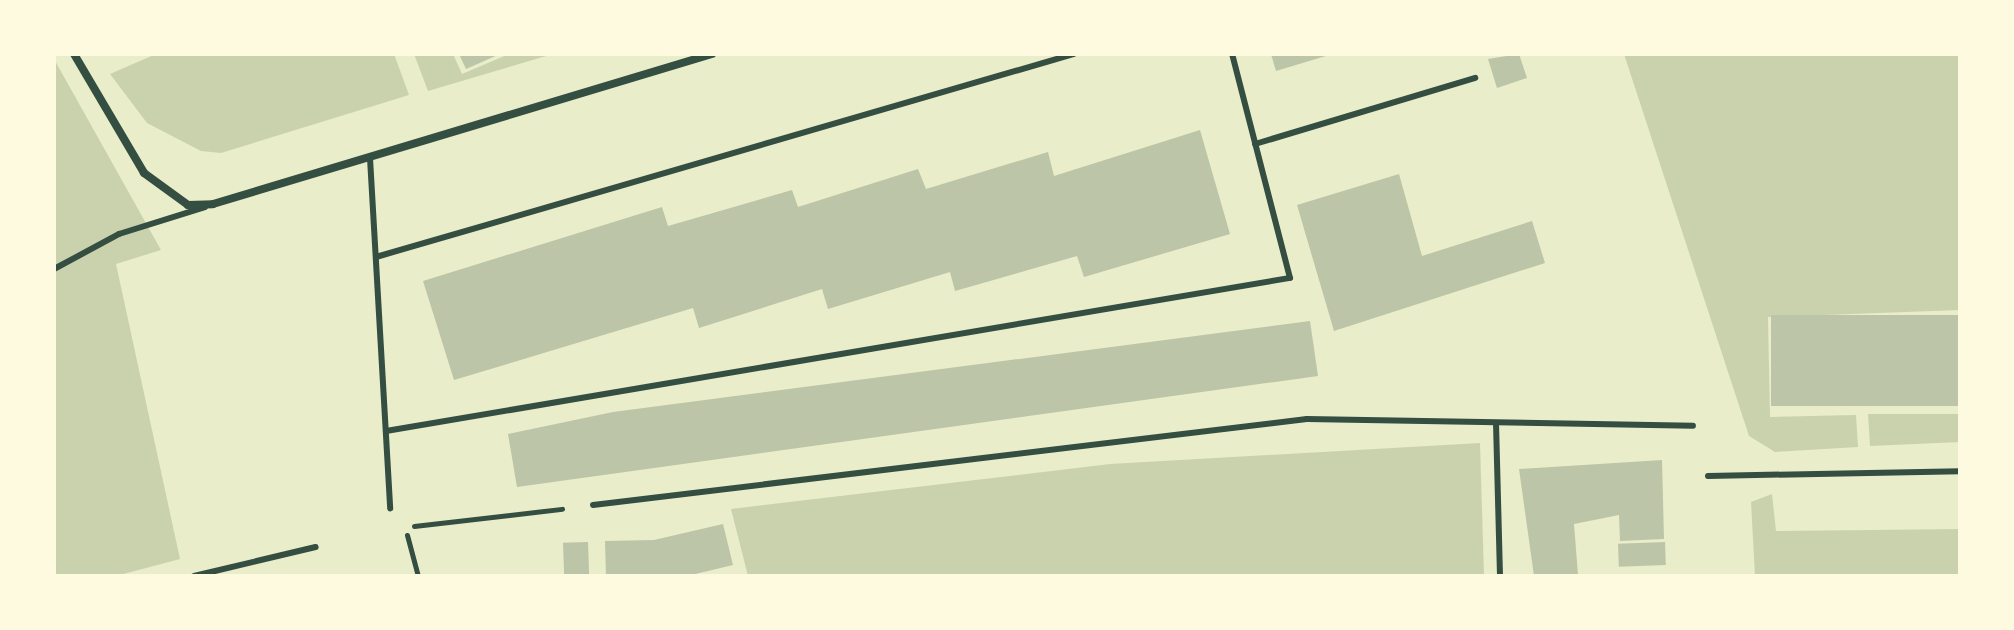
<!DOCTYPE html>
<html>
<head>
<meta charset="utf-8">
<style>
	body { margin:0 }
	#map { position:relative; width:2014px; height:630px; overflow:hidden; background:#e9edc9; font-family:Lora,serif }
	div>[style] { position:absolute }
	.green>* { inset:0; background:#cad2ad }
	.building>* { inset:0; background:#bcc5a7; transform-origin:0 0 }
	.path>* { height:5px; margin:-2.5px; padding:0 2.5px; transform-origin:2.5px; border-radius:2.5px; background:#344e41 }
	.service>* { height:6px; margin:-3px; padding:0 3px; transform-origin:3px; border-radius:3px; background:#344e41 }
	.minor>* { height:8px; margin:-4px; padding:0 4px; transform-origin:4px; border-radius:4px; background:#344e41 }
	span { translate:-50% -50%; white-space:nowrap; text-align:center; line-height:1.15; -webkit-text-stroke:6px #fefae0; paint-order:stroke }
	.frame { position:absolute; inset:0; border:56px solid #fefae0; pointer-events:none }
</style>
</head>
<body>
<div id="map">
	<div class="green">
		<i style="clip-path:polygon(156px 54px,394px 54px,409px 95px,221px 153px,201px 151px,147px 123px,110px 74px)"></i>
		<i style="clip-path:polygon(414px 54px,453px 54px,462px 74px,509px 54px,553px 54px,428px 91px)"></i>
		<i style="clip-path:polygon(1624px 54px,1960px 54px,1960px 310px,1768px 317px,1770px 417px,1856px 415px,1858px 447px,1775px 452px,1749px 436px)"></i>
		<i style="clip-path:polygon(54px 59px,161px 250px,116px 264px,180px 559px,116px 576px,54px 576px)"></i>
		<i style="clip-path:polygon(1868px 414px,1960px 414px,1960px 442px,1870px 446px)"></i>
		<i style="clip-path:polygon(1480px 443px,1484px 576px,748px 576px,731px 509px,1110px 464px)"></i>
		<i style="clip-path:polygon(1772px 494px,1776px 531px,1960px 529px,1960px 576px,1755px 576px,1751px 502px)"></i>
	</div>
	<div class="building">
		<i style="clip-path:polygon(459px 54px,500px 54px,466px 69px)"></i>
		<i style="clip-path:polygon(1271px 54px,1329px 54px,1329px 55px,1276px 71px)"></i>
		<i style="clip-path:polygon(1519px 54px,1527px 78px,1497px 88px,1488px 59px)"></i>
		<i style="clip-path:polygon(1200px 130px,1230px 234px,1084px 277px,1077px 256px,955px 291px,950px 272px,828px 309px,822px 289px,699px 328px,693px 308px,454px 380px,423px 281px,662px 207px,668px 226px,792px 190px,798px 207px,918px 169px,926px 189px,1048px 152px,1054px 176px)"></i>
		<i style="clip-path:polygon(1399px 174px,1422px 256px,1532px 221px,1545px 263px,1334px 331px,1297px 205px)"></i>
		<i style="left:1960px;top:315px;width:91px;height:189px;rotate:90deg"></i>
		<i style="clip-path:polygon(1310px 321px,1318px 376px,517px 487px,508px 434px,613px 412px)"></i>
		<i style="clip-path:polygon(1662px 460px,1664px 539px,1620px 541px,1619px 515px,1574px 524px,1578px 575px,1534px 576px,1519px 469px)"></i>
		<i style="clip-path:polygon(723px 524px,733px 565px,687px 576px,606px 576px,605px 541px,654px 540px)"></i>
		<i style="left:588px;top:542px;width:34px;height:25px;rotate:88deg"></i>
		<i style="left:1665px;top:542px;width:23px;height:47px;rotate:88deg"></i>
	</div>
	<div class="path">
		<i style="left:414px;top:526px;width:149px;rotate:-6.6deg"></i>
		<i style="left:407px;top:535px;width:42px;rotate:75deg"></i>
	</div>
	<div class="service">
		<i style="left:1255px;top:144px;width:230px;rotate:-16.7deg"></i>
		<i style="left:370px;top:158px;width:351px;rotate:86.7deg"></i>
		<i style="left:376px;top:257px;width:727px;rotate:-16.22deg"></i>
		<i style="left:54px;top:269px;width:74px;rotate:-28.3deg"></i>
		<i style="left:119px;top:234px;width:90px;rotate:-17.4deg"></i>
		<i style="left:1496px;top:423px;width:153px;rotate:88.5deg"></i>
		<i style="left:386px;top:431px;width:917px;rotate:-9.61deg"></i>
		<i style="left:1290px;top:278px;width:231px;rotate:-104.5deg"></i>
		<i style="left:1708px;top:476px;width:252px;rotate:-1.1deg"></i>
		<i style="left:593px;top:505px;width:719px;rotate:-6.87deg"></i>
		<i style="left:1307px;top:419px;width:386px;rotate:1deg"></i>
		<i style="left:194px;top:576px;width:125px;rotate:-13.4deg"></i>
	</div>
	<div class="minor">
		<i style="left:74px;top:54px;width:138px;rotate:59.5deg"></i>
		<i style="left:144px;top:173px;width:54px;rotate:36deg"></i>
		<i style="left:188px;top:205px;width:25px;rotate:-2deg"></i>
		<i style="left:213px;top:204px;width:521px;rotate:-16.73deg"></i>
	</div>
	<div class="frame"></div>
</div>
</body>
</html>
